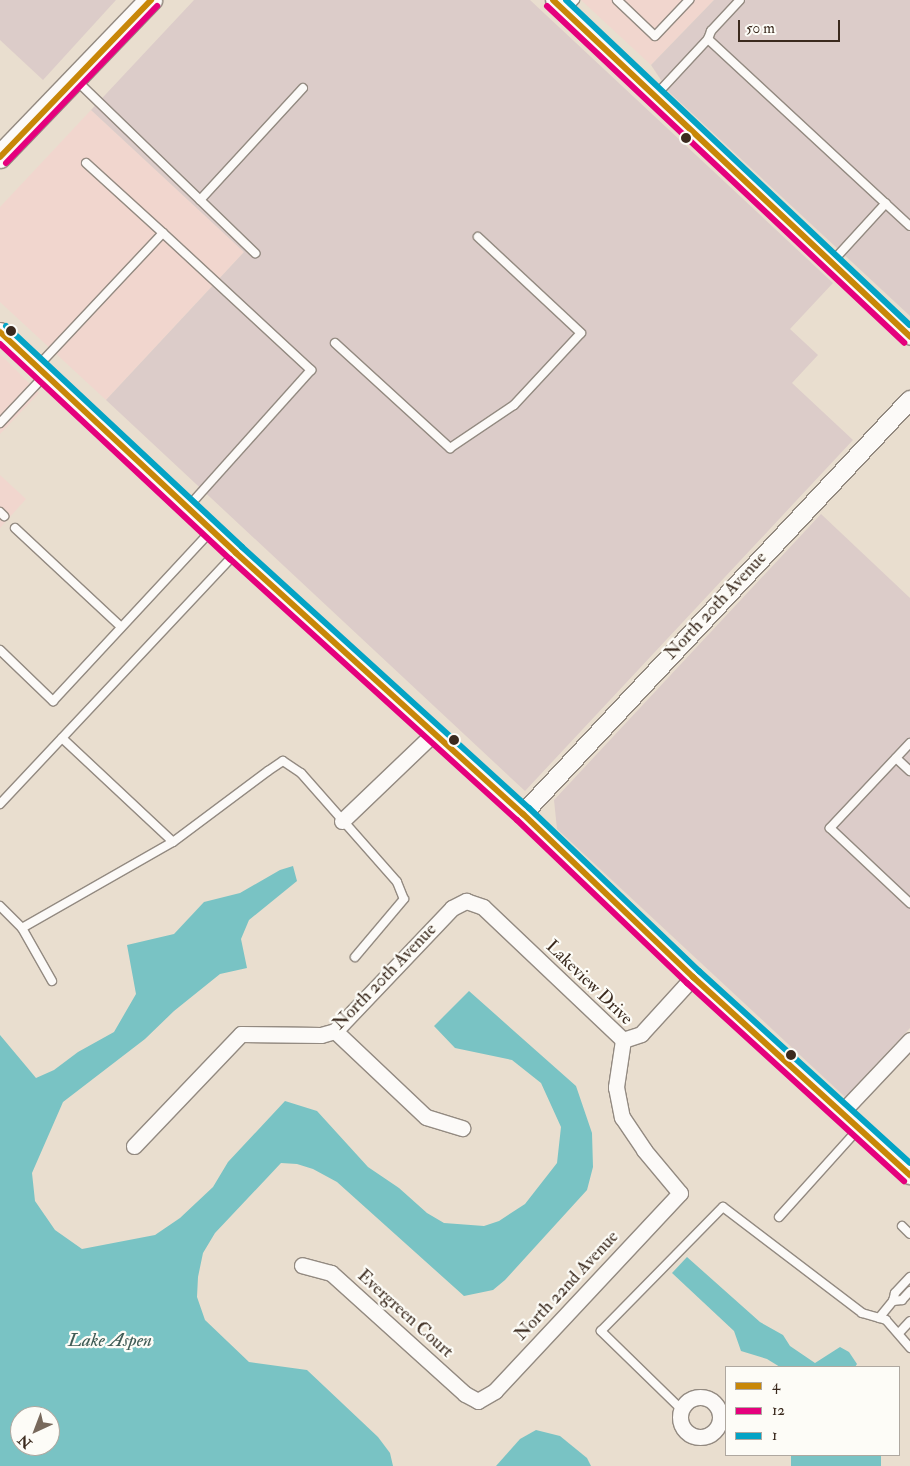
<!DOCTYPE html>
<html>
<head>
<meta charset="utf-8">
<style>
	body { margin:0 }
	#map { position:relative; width:910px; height:1466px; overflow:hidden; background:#e9decf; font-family:"IM FELL Double Pica",serif }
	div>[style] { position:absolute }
	.built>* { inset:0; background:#f1d6ce }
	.industrial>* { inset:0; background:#dcccc9 }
	.water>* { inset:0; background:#79c3c4; transform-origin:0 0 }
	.roads { filter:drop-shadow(1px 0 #938a81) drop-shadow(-1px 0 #938a81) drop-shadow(0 1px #938a81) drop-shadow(0 -1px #938a81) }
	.service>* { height:8px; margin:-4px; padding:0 4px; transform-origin:4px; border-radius:4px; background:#fcfaf8 }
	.minor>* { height:15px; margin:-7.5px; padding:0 7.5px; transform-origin:7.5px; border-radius:7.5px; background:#fcfaf8 }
	.minor>.ring { margin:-7.5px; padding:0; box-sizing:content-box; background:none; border:15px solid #fcfaf8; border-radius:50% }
	.tertiary>* { height:18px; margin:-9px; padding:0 9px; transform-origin:9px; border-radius:9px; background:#fcfaf8 }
	.primary>* { height:22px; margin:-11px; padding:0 11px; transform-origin:11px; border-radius:11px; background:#fcfaf8 }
	.bus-1>* { height:6px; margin:-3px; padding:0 3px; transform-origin:3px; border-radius:3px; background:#c88708 }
	.bus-2>* { height:6px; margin:-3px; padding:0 3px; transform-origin:3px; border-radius:3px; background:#e5007d }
	.bus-3>* { height:6px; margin:-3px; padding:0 3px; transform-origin:3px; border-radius:3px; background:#03a3c5 }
	.dots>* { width:14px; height:14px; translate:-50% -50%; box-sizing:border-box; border:2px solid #fdfcf7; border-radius:50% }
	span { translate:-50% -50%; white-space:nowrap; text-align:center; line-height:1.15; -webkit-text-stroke:4.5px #fdfcf7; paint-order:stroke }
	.street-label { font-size:18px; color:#3b2a1e }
	.water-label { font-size:19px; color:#405c56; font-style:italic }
	.legend { position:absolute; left:725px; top:1366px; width:175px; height:90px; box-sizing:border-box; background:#fdfcf7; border:1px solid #afa8a0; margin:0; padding:6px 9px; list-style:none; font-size:15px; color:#3b2a1e }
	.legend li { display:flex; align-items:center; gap:10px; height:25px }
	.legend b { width:25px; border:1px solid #afa8a0 }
	.north { position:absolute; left:10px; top:1406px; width:50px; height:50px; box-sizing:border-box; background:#fdfcf7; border:1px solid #afa8a0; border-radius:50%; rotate:223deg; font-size:14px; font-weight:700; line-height:20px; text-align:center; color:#3b2a1e }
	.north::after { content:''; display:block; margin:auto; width:18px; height:22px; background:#78695c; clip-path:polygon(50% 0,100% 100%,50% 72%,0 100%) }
	.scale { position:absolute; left:738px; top:20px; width:102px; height:22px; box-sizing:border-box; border:2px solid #3b2a1e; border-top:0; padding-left:6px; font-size:15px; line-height:18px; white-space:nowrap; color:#3b2a1e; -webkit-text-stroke:4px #fdfcf7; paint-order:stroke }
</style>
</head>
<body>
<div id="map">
	<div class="built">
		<i style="clip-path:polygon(581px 0,714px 0,651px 65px)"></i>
		<i style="clip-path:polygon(91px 110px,244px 252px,106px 400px,0 302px,0 207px)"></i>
		<i style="clip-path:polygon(0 354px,39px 393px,0 434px)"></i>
		<i style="clip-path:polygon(0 475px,26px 499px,0 528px)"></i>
	</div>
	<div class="industrial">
		<i style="clip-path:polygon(0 0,116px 0,43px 80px,0 40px)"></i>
		<i style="clip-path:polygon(194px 0,530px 0,833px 283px,790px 329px,818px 355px,792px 383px,853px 440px,525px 791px,106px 400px,244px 252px,91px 110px)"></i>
		<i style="clip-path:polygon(714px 0,910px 0,910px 316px,669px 92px,651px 65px)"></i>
		<i style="clip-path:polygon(821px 514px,910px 598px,910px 1028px,845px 1097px,557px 829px,554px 800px)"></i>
	</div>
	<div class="water">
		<i style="clip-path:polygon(evenodd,293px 866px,297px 881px,249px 920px,241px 939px,247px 968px,220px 974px,174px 1011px,145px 1039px,63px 1102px,32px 1173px,35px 1201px,55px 1230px,82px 1249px,155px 1235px,180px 1218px,213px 1187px,228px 1162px,285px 1101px,317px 1111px,368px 1167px,399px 1188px,427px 1213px,444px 1223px,484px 1226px,499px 1221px,525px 1204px,557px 1163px,561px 1127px,541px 1083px,512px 1060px,455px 1048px,434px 1026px,469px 991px,576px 1086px,592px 1133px,593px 1167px,587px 1190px,505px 1280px,493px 1290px,464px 1296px,337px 1182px,313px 1169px,297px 1164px,281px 1163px,215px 1233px,203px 1253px,198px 1277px,197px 1297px,205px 1320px,249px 1362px,307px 1370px,378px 1437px,390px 1453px,393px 1466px,0 1466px,0 1035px,36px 1078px,54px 1070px,78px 1052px,114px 1032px,136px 994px,127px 945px,174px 934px,204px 902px,240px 893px,280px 870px,293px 866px,20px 1416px,50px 1416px,50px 1446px,20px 1446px,20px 1416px)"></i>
		<i style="clip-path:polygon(687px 1257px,760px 1322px,783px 1335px,790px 1346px,815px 1363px,840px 1347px,849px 1352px,857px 1364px,855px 1367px,780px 1367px,767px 1359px,741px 1351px,734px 1331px,672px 1273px)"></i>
		<i style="clip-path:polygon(536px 1430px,560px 1436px,587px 1458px,591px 1466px,496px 1466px,520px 1439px)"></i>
		<i style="left:791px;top:1455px;width:90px;height:13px"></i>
	</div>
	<div class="roads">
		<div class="service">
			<i style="left:617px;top:0;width:52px;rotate:43.5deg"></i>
			<i style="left:655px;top:36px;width:50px;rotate:-46.6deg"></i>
			<i style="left:565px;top:11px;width:15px;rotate:-48deg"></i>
			<i style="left:708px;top:39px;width:9px;rotate:-69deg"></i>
			<i style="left:711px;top:31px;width:42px;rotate:-46.9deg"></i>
			<i style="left:77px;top:81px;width:248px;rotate:44deg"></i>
			<i style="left:655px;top:96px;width:78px;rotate:-47.1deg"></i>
			<i style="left:708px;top:39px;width:275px;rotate:42.8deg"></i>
			<i style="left:200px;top:200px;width:152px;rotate:-47.4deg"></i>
			<i style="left:163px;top:233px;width:202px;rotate:42.8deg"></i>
			<i style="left:311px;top:370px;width:186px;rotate:131.9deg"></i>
			<i style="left:831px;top:263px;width:81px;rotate:-47.5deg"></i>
			<i style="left:335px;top:343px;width:156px;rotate:42.4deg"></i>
			<i style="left:450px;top:448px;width:77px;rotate:-33.9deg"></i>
			<i style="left:514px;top:405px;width:98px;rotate:-47.1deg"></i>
			<i style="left:581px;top:333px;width:141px;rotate:-137deg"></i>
			<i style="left:37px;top:367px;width:184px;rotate:-46.8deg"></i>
			<i style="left:163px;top:233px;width:104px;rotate:-137.7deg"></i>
			<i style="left:0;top:423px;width:66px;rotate:-46.8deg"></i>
			<i style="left:0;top:512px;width:6px;rotate:45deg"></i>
			<i style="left:15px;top:528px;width:145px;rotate:43deg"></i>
			<i style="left:0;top:650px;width:74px;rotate:43.9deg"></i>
			<i style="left:53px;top:701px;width:233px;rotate:-47.1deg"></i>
			<i style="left:62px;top:738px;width:152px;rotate:43.1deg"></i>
			<i style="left:910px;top:743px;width:117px;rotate:133.3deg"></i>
			<i style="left:830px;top:828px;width:110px;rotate:43.2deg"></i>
			<i style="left:896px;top:758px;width:19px;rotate:43deg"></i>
			<i style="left:0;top:804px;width:345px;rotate:-46.8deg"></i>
			<i style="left:0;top:906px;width:31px;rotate:45deg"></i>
			<i style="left:22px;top:928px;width:174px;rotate:-29.7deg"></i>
			<i style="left:173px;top:842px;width:119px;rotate:-36.8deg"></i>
			<i style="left:268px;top:771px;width:18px;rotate:-34deg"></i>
			<i style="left:283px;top:761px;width:22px;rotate:34deg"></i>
			<i style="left:301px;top:773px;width:145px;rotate:48.6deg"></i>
			<i style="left:397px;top:882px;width:18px;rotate:68deg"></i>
			<i style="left:404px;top:899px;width:76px;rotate:130.2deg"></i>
			<i style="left:22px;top:928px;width:61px;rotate:60.5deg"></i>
			<i style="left:779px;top:1217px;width:120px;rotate:-48deg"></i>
			<i style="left:902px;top:1226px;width:11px;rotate:45deg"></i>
			<i style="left:893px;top:1301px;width:9px;rotate:-6deg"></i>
			<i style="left:902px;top:1300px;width:12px;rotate:-48deg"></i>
			<i style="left:879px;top:1318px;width:22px;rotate:-51deg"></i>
			<i style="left:893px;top:1301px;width:8px;rotate:-76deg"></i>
			<i style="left:895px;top:1293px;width:22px;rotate:-47deg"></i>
			<i style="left:899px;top:1333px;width:16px;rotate:-47deg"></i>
			<i style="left:681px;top:1409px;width:112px;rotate:-135.7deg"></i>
			<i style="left:601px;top:1331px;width:174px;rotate:-45.5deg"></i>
			<i style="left:723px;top:1207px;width:175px;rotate:37.3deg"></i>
			<i style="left:862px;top:1313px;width:25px;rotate:16deg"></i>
			<i style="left:886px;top:1320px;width:37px;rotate:49deg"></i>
		</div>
		<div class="minor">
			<i style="left:553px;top:0;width:491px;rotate:43.3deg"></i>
			<i style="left:342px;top:821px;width:126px;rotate:-43.7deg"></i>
			<i style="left:335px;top:1031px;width:125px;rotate:43.4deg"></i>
			<i style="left:426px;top:1117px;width:38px;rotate:17deg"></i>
			<i style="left:623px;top:1040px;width:19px;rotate:-18deg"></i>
			<i style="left:641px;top:1034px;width:77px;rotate:-47.6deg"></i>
			<i style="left:842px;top:1112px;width:99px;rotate:-46.6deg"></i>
			<i style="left:134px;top:1146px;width:155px;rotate:-46.3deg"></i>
			<i style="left:241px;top:1034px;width:80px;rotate:0.7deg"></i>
			<i style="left:321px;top:1035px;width:15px;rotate:-16deg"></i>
			<i style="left:335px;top:1031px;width:170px;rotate:-46.4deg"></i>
			<i style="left:452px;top:908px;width:16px;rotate:-27deg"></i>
			<i style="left:466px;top:901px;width:18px;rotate:19deg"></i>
			<i style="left:483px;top:907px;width:193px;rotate:43.5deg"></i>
			<i style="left:623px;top:1040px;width:48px;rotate:98.5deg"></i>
			<i style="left:616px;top:1087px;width:31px;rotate:79deg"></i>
			<i style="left:622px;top:1117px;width:40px;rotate:56deg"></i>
			<i style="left:644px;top:1150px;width:56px;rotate:50.1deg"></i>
			<i style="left:680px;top:1193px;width:271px;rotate:133.1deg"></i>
			<i style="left:495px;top:1391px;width:20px;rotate:150deg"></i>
			<i style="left:478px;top:1401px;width:15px;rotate:-152deg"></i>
			<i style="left:465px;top:1394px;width:181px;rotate:-137.9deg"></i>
			<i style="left:331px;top:1273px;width:30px;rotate:-165deg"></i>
			<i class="ring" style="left:680px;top:1397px;width:25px;height:25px"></i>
		</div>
		<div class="tertiary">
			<i style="left:0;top:332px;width:323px;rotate:43.1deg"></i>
			<i style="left:236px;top:553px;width:388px;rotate:42.3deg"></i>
			<i style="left:523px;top:814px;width:236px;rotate:43.8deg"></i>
			<i style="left:693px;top:977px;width:294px;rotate:42.4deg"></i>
			<i style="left:523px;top:814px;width:567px;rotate:-46.93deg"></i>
		</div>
		<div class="primary">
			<i style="left:0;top:157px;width:218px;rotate:-46.1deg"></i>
		</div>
	</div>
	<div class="bus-1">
		<i style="left:553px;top:0;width:491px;rotate:43.3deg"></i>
		<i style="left:0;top:157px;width:218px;rotate:-46.1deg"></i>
		<i style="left:0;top:332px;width:323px;rotate:43.1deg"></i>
		<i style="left:236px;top:553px;width:388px;rotate:42.3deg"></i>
		<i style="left:523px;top:814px;width:236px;rotate:43.8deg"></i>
		<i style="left:693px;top:977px;width:294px;rotate:42.4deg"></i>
	</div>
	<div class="bus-2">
		<i style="left:547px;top:6px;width:491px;rotate:43.3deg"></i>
		<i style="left:6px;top:163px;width:218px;rotate:-46.1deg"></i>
		<i style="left:0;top:344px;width:315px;rotate:43.1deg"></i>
		<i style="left:230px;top:559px;width:388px;rotate:42.3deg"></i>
		<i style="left:517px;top:820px;width:236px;rotate:43.8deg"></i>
		<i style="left:687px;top:983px;width:294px;rotate:42.4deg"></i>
	</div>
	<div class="bus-3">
		<i style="left:566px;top:0;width:473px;rotate:43.4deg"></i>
		<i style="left:6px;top:326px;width:323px;rotate:43.1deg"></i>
		<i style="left:242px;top:547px;width:388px;rotate:42.3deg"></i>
		<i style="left:529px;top:808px;width:236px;rotate:43.8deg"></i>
		<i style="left:699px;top:971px;width:285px;rotate:42.3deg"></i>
	</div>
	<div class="dots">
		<i style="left:686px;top:138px;background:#3b2a1e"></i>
		<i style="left:11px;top:331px;background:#3b2a1e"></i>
		<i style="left:454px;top:740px;background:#3b2a1e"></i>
		<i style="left:791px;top:1055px;background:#3b2a1e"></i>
	</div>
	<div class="street-label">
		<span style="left:716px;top:606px;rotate:-47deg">North 20th Avenue</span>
		<span style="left:385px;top:977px;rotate:-46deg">North 20th Avenue</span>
		<span style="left:589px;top:983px;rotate:44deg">Lakeview Drive</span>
		<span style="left:567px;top:1286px;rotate:-47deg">North 22nd Avenue</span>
		<span style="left:405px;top:1314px;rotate:42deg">Evergreen Court</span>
	</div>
	<div class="water-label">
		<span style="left:110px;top:1341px">Lake Aspen</span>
	</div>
	<ul class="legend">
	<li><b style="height:6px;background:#c88708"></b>4</li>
	<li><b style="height:6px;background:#e5007d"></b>12</li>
	<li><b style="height:6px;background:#03a3c5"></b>1</li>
	</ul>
	<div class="north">N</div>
	<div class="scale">50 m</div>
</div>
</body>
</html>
